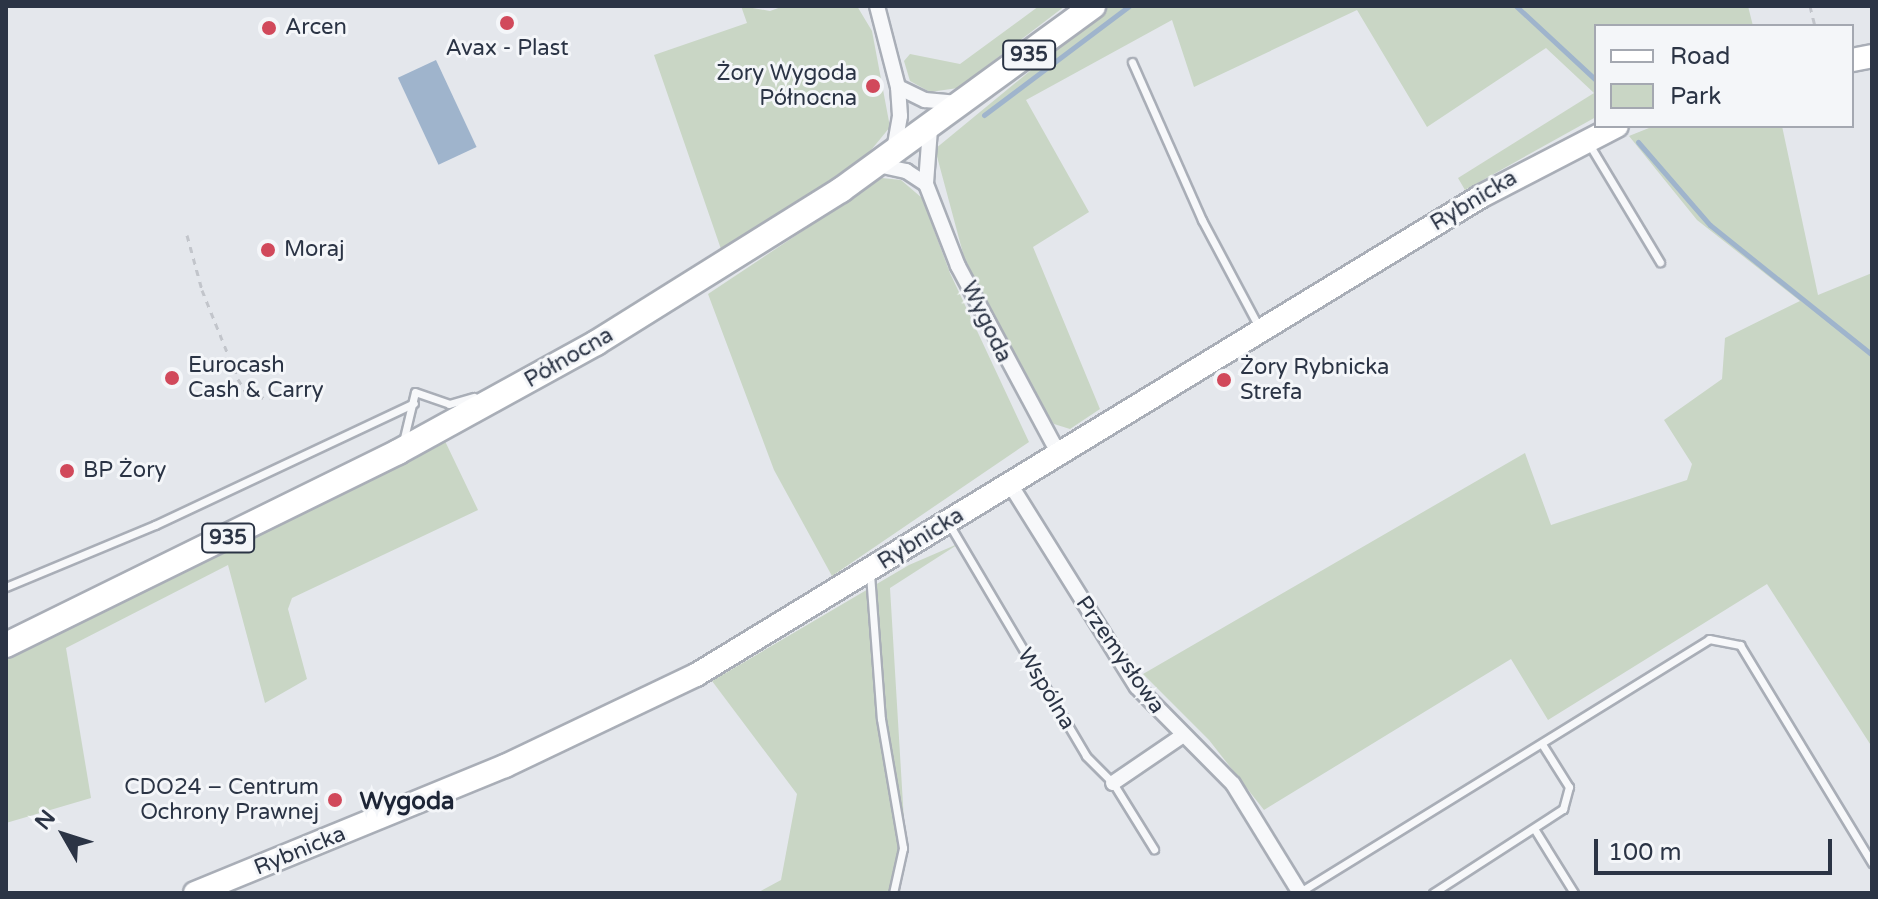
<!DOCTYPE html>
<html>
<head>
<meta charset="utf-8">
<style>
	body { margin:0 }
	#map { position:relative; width:1878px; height:899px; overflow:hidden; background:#e4e7ec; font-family:"Varela Round",sans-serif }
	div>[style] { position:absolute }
	.green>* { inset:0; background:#c9d6c5 }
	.water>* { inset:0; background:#9fb4cc; transform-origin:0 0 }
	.stream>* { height:5px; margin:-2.5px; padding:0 2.5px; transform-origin:2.5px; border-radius:2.5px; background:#9fb4cc }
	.path>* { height:3px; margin-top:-1.5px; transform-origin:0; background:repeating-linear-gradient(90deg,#c2c5cb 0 6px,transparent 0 12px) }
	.roads { filter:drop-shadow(2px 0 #a9aeb7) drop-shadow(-2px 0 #a9aeb7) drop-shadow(0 2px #a9aeb7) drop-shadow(0 -2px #a9aeb7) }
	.lane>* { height:7px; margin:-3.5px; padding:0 3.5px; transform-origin:3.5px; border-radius:3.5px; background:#f7f8fa }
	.street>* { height:14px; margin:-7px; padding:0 7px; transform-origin:7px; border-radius:7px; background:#f7f8fa }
	.secondary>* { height:22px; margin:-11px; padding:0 11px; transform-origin:11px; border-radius:11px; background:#fff }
	.primary>* { height:24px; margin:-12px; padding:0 12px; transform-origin:12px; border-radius:12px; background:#fff }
	.dots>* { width:22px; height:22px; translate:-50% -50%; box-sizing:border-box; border:4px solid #f4f6f9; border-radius:50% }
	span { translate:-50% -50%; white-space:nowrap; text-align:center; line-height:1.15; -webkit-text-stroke:6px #f4f6f9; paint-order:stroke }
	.shield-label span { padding:2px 6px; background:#f4f6f9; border:2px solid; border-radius:6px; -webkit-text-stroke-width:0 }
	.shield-label { font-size:20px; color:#2b3445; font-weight:700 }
	.poi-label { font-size:22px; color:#2b3445 }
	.left { translate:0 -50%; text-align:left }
	.right { translate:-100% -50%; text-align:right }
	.street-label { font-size:22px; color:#2b3445 }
	.neighbourhood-label { font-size:24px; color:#1d2536; font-weight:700 }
	.frame { position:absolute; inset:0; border:8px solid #2b3445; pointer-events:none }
	.legend { position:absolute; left:1594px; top:24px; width:260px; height:104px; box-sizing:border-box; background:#f4f6f9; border:2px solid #a4a8b1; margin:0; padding:10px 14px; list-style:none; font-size:24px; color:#2b3445 }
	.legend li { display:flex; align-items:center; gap:16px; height:40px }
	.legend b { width:40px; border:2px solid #a4a8b1 }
	.north { position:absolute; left:24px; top:795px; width:80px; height:80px; -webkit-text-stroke:6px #f4f6f9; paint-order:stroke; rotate:309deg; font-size:22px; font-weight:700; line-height:32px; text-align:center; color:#2b3445 }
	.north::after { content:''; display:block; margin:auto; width:28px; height:36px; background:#2b3445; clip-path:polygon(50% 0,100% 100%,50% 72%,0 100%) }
	.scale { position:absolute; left:1594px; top:839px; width:238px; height:36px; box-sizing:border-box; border:4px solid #2b3445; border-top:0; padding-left:10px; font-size:24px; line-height:28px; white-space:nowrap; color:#2b3445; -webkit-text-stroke:6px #f4f6f9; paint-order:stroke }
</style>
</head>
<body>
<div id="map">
	<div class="green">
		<i style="clip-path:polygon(741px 6px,770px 11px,784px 6px,857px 6px,872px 31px,890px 127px,867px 155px,722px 252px,654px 55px,747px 23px)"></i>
		<i style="clip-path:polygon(1039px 6px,1065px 6px,958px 88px,930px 92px,910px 81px,904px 61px,910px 54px,960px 64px)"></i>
		<i style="clip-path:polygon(1109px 6px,1748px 6px,1753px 26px,1596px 26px,1596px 117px,1465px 190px,1458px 178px,1594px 93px,1546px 48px,1427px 127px,1357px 10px,1194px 87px,1172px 20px,1026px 100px,1089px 212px,1033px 247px,1100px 409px,1070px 429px,1054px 424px,1031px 392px,964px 257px,935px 149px)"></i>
		<i style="clip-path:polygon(1654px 126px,1782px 126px,1818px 295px,1872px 273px,1872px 747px,1767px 584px,1548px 720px,1511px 659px,1264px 810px,1209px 740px,1143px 674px,1525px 453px,1551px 525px,1687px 480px,1692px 464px,1664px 420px,1722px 379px,1725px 338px,1800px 301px,1697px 220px,1629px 136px)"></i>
		<i style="clip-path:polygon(882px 178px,901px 180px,922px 198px,950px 273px,1029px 442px,832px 576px,774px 470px,708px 294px)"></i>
		<i style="clip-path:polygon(444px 439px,478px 510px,292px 598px,288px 609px,307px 679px,265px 703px,228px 565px,66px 648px,91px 798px,6px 823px,6px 656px)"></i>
		<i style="clip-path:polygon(960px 543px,890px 588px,904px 821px,900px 893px,757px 893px,781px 880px,797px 794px,712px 681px,909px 565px)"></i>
	</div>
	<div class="water">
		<i style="left:436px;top:60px;width:96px;height:42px;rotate:65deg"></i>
	</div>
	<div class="stream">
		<i style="left:1516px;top:6px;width:109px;rotate:42.8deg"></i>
		<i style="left:984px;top:115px;width:181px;rotate:-36.9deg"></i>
		<i style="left:1638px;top:142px;width:110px;rotate:49.1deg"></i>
		<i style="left:1710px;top:225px;width:208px;rotate:38.7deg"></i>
	</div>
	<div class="path">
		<i style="left:1810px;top:6px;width:21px;rotate:76deg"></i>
		<i style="left:187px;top:235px;width:57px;rotate:74.7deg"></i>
		<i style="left:202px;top:290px;width:96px;rotate:68deg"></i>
		<i style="left:238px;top:379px;width:16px;rotate:60deg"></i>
		<i style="left:246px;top:393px;width:24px;rotate:15deg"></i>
	</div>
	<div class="roads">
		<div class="lane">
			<i style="left:1132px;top:62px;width:173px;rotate:66.1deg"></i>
			<i style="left:1202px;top:220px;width:123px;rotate:62deg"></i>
			<i style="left:1589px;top:144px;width:138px;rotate:59deg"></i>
			<i style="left:403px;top:442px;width:51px;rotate:-76.5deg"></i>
			<i style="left:415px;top:392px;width:36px;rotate:19deg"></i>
			<i style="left:449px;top:404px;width:26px;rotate:-16deg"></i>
			<i style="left:949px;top:524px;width:269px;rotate:59.4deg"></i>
			<i style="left:1086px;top:756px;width:38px;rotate:45deg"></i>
			<i style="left:1113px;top:783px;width:78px;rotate:58.2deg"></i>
			<i style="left:870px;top:574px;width:145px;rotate:85.7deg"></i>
			<i style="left:881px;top:719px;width:131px;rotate:80.3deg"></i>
			<i style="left:903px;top:848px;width:46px;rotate:102.5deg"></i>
			<i style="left:6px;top:587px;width:161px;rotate:-22.6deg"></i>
			<i style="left:155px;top:525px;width:286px;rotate:-25.2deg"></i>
			<i style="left:1535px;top:830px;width:74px;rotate:58.2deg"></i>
			<i style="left:1300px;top:892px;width:481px;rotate:-31.7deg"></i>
			<i style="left:1709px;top:639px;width:32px;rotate:11deg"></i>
			<i style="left:1740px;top:645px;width:255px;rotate:58.8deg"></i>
			<i style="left:1433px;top:893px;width:155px;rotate:-32.9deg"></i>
			<i style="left:1563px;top:809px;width:23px;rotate:-75deg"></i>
			<i style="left:1569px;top:787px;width:51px;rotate:-122.1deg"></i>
		</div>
		<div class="street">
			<i style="left:877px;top:6px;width:84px;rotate:75.5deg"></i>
			<i style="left:898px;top:87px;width:29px;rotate:86deg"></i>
			<i style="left:900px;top:116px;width:35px;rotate:100deg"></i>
			<i style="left:898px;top:87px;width:30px;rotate:26deg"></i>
			<i style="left:925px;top:100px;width:33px;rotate:5deg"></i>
			<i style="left:930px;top:129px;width:55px;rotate:94.2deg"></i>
			<i style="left:926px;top:184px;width:88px;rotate:68.7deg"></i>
			<i style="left:958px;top:266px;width:213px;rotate:61.8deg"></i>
			<i style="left:878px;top:165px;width:29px;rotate:12deg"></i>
			<i style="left:906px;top:171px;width:24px;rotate:33deg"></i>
			<i style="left:1010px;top:484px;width:239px;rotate:58deg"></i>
			<i style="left:1137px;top:687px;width:136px;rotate:45.3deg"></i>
			<i style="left:1233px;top:784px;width:128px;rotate:58.4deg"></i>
			<i style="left:1113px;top:783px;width:83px;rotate:-34.3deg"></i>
		</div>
		<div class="secondary">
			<i style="left:1852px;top:60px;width:20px;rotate:-11deg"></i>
			<i style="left:195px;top:893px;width:335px;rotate:-22.3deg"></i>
			<i style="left:505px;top:766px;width:212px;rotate:-25.5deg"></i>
			<i style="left:696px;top:675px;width:918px;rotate:-31.37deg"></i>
			<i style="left:1480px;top:197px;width:154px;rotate:-27.4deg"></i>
		</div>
		<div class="primary">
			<i style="left:6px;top:645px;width:437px;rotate:-26.2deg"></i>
			<i style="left:398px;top:452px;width:226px;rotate:-28.8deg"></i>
			<i style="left:596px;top:343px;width:289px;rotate:-32deg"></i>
			<i style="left:841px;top:190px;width:312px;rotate:-36.1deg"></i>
		</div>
	</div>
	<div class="dots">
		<i style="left:507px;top:23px;background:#d1495b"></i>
		<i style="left:269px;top:28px;background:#d1495b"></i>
		<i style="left:873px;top:86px;background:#d1495b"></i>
		<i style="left:268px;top:250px;background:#d1495b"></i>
		<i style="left:172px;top:378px;background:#d1495b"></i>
		<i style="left:1224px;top:380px;background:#d1495b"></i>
		<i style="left:67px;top:471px;background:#d1495b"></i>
		<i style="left:335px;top:800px;background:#d1495b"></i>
	</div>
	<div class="shield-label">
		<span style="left:1029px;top:55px">935</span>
		<span style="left:228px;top:538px">935</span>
	</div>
	<div class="poi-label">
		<span class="left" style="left:285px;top:28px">Arcen</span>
		<span style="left:507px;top:49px">Avax - Plast</span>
		<span class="right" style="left:857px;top:86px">Żory Wygoda<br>Północna</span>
		<span class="left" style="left:284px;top:250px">Moraj</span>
		<span class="left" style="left:188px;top:378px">Eurocash<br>Cash &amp; Carry</span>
		<span class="left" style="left:1240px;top:380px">Żory Rybnicka<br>Strefa</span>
		<span class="left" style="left:83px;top:471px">BP Żory</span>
		<span class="right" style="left:319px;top:800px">CDO24 – Centrum<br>Ochrony Prawnej</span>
	</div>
	<div class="street-label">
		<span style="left:1474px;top:201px;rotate:-31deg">Rybnicka</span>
		<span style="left:986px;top:322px;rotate:64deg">Wygoda</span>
		<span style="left:569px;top:358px;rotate:-30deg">Północna</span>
		<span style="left:921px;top:539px;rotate:-32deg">Rybnicka</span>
		<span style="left:1120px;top:655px;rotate:55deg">Przemysłowa</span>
		<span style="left:1046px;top:689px;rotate:59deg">Wspólna</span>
		<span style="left:300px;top:851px;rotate:-22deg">Rybnicka</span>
	</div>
	<div class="neighbourhood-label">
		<span style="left:407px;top:802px">Wygoda</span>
	</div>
	<div class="frame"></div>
	<ul class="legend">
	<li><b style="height:10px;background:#fff"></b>Road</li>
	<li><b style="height:22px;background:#c9d6c5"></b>Park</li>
	</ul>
	<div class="north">N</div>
	<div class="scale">100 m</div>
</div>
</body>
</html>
